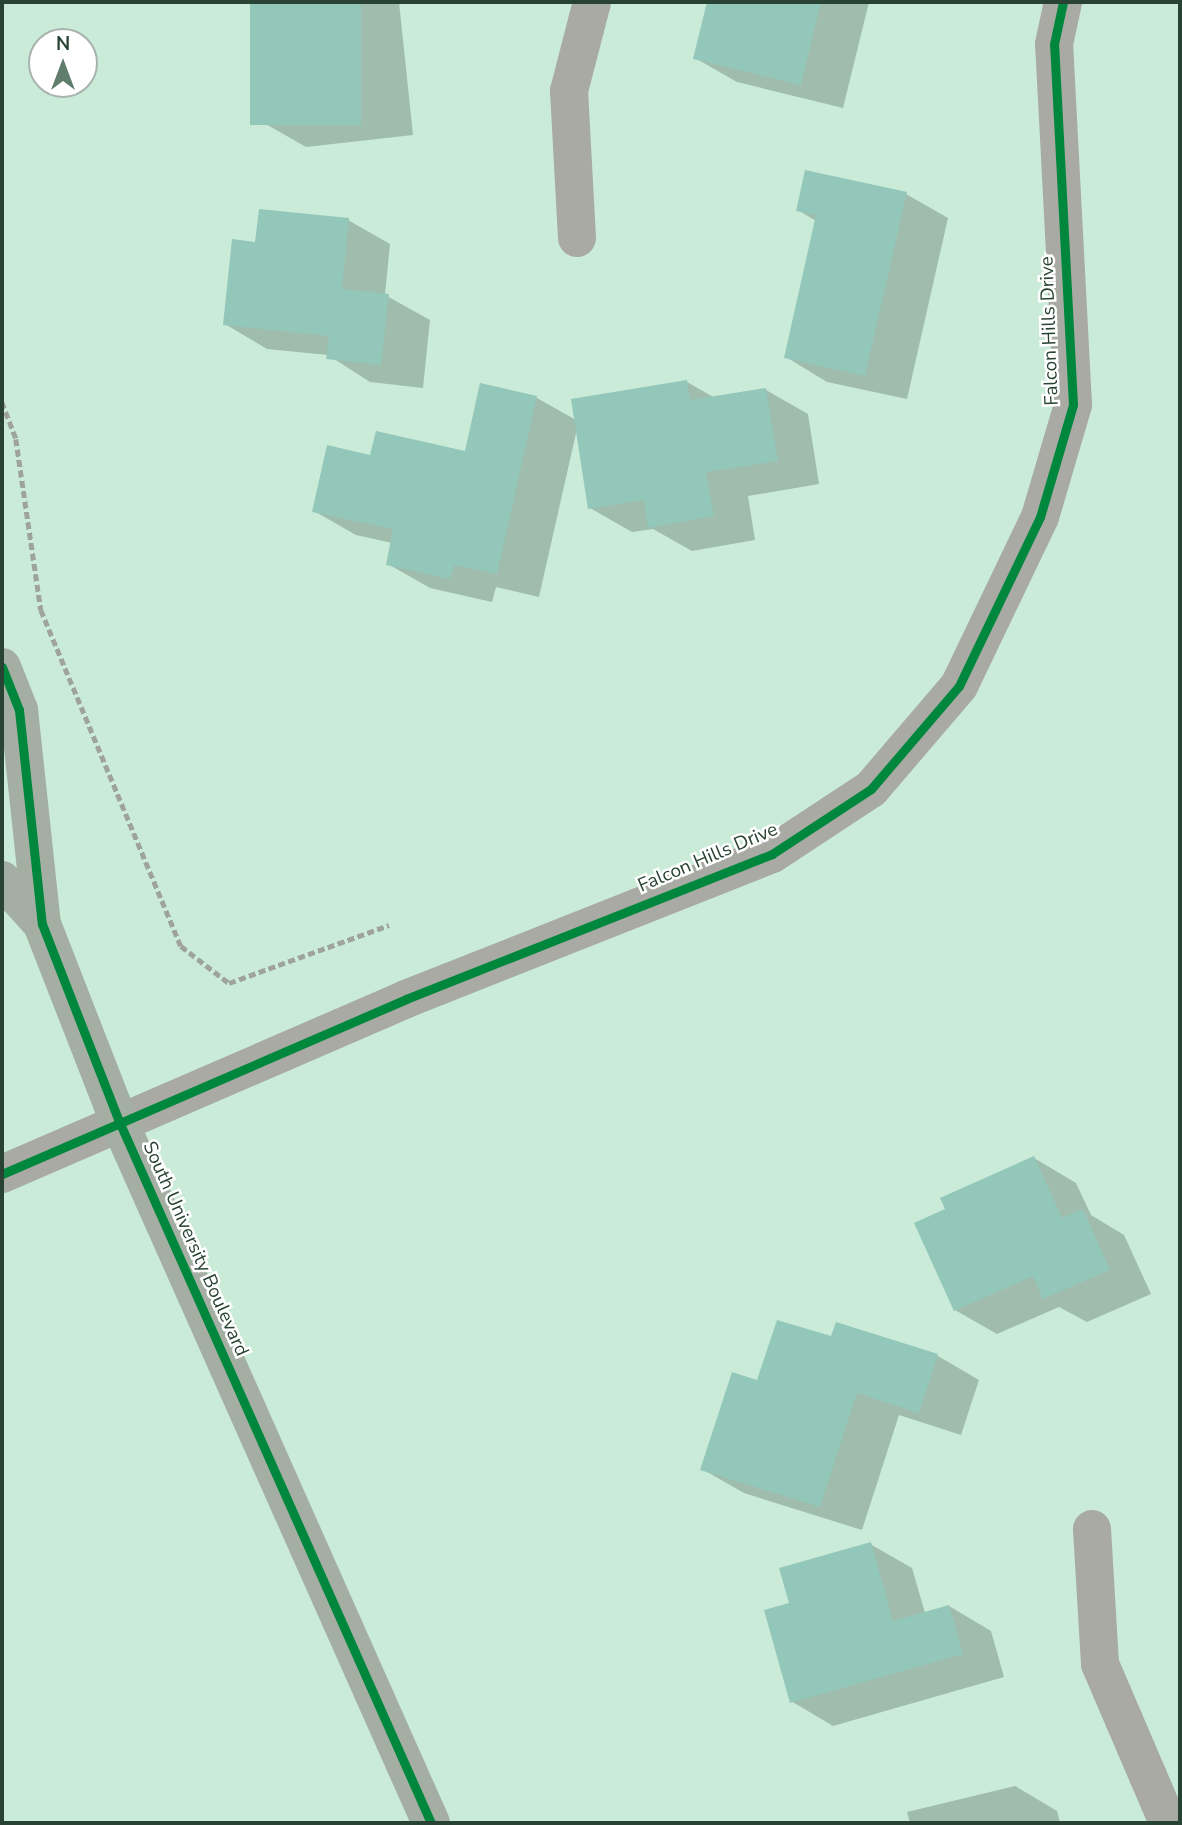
<!DOCTYPE html>
<html>
<head>
<meta charset="utf-8">
<style>
	body { margin:0 }
	#map { position:relative; width:1182px; height:1825px; overflow:hidden; background:#c9ebd8; font-family:"Nunito Sans",sans-serif }
	div>[style] { position:absolute }
	.shadow>* { inset:0; background:#0003 }
	.building>* { inset:0; background:#92c7b9; transform-origin:0 0 }
	.path>* { height:4.5px; margin-top:-2.25px; transform-origin:0; background:repeating-linear-gradient(90deg,#9ea49c 0 7px,transparent 0 10.5px) }
	.street>* { height:38px; margin:-19px; padding:0 19px; transform-origin:19px; border-radius:19px; background:#a8aaa3 }
	.primary>* { height:38px; margin:-19px; padding:0 19px; transform-origin:19px; border-radius:19px; background:#a4aea2 }
	.cycleway>* { height:9px; margin:-4.5px; padding:0 4.5px; transform-origin:4.5px; border-radius:4.5px; background:#00873e }
	span { translate:-50% -50%; white-space:nowrap; text-align:center; line-height:1.15; -webkit-text-stroke:5px #fff; paint-order:stroke }
	.street-label { font-size:19px; color:#284234 }
	.frame { position:absolute; inset:0; border:4px solid #284234; pointer-events:none }
	.north { position:absolute; left:28px; top:28px; width:70px; height:70px; box-sizing:border-box; background:#fff; border:2px solid #a9b3ae; border-radius:50%; rotate:0deg; font-size:19px; font-weight:700; line-height:28px; text-align:center; color:#284234 }
	.north::after { content:''; display:block; margin:auto; width:24px; height:32px; background:#607d6d; clip-path:polygon(50% 0,100% 100%,50% 72%,0 100%) }
</style>
</head>
<body>
<div id="map">
	<div class="shadow">
		<i style="clip-path:polygon(252px 2px,399px 2px,413px 135px,306px 147px,264px 123px)"></i>
		<i style="clip-path:polygon(709px 2px,869px 2px,843px 108px,737px 82px,695px 58px)"></i>
		<i style="clip-path:polygon(906px 194px,948px 218px,907px 399px,827px 382px,786px 357px,816px 221px,798px 210px)"></i>
		<i style="clip-path:polygon(348px 220px,390px 244px,385px 295px,430px 320px,423px 388px,370px 382px,328px 355px,267px 349px,225px 324px,257px 244px)"></i>
		<i style="clip-path:polygon(687px 382px,715px 398px,766px 390px,808px 414px,819px 484px,748px 496px,755px 540px,692px 551px,653px 529px,632px 532px,590px 508px,577px 429px,539px 597px,496px 587px,492px 602px,430px 588px,388px 564px,392px 543px,356px 535px,314px 511px,371px 457px,466px 453px,482px 385px,537px 398px,576px 420px)"></i>
		<i style="clip-path:polygon(1034px 1158px,1076px 1183px,1091px 1215px,1124px 1235px,1151px 1294px,1087px 1322px,1059px 1307px,997px 1334px,955px 1310px,947px 1210px)"></i>
		<i style="clip-path:polygon(837px 1324px,938px 1356px,979px 1380px,961px 1435px,899px 1415px,862px 1530px,744px 1493px,702px 1469px,759px 1382px,833px 1339px)"></i>
		<i style="clip-path:polygon(870px 1544px,912px 1568px,925px 1613px,949px 1606px,991px 1631px,1004px 1677px,833px 1726px,791px 1701px,791px 1604px)"></i>
		<i style="clip-path:polygon(1015px 1786px,1057px 1811px,1060px 1823px,910px 1823px,907px 1812px)"></i>
	</div>
	<div class="building">
		<i style="left:250px;top:2px;width:111px;height:123px"></i>
		<i style="clip-path:polygon(707px 2px,821px 2px,801px 85px,693px 59px)"></i>
		<i style="clip-path:polygon(805px 170px,907px 192px,865px 376px,784px 358px,816px 215px,796px 211px)"></i>
		<i style="clip-path:polygon(259px 209px,349px 218px,342px 289px,389px 294px,381px 365px,326px 359px,329px 336px,223px 325px,232px 239px,255px 242px)"></i>
		<i style="clip-path:polygon(687px 380px,690px 400px,766px 388px,778px 461px,706px 472px,714px 516px,648px 528px,644px 500px,588px 509px,571px 399px)"></i>
		<i style="clip-path:polygon(480px 383px,537px 396px,497px 574px,454px 565px,450px 579px,386px 565px,393px 529px,312px 512px,327px 445px,370px 455px,376px 431px,465px 451px)"></i>
		<i style="clip-path:polygon(1034px 1156px,1062px 1218px,1083px 1209px,1110px 1270px,1043px 1299px,1033px 1276px,954px 1311px,914px 1223px,945px 1209px,940px 1198px)"></i>
		<i style="clip-path:polygon(777px 1320px,831px 1336px,836px 1322px,938px 1354px,919px 1413px,857px 1393px,820px 1507px,700px 1470px,732px 1372px,757px 1380px)"></i>
		<i style="clip-path:polygon(871px 1542px,893px 1621px,949px 1605px,963px 1654px,790px 1703px,764px 1610px,789px 1603px,779px 1568px)"></i>
	</div>
	<div class="path">
		<i style="left:2px;top:402px;width:40px;rotate:69deg"></i>
		<i style="left:16px;top:439px;width:173px;rotate:81.7deg"></i>
		<i style="left:41px;top:610px;width:364px;rotate:67.4deg"></i>
		<i style="left:181px;top:946px;width:61px;rotate:37.6deg"></i>
		<i style="left:229px;top:983px;width:170px;rotate:-19.9deg"></i>
	</div>
	<div class="street">
		<i style="left:577px;top:238px;width:147px;rotate:-93.1deg"></i>
		<i style="left:569px;top:91px;width:92px;rotate:-75.5deg"></i>
		<i style="left:2px;top:1174px;width:440px;rotate:-23.4deg"></i>
		<i style="left:406px;top:999px;width:394px;rotate:-21.6deg"></i>
		<i style="left:772px;top:854px;width:118px;rotate:-33.3deg"></i>
		<i style="left:871px;top:789px;width:135px;rotate:-49.5deg"></i>
		<i style="left:959px;top:686px;width:187px;rotate:-64.4deg"></i>
		<i style="left:1040px;top:517px;width:117px;rotate:-73.6deg"></i>
		<i style="left:1073px;top:405px;width:361px;rotate:-93deg"></i>
		<i style="left:1054px;top:44px;width:43px;rotate:-77.9deg"></i>
		<i style="left:1092px;top:1529px;width:135px;rotate:86.6deg"></i>
		<i style="left:1100px;top:1664px;width:173px;rotate:66.8deg"></i>
	</div>
	<div class="primary">
		<i style="left:2px;top:667px;width:46px;rotate:68.4deg"></i>
		<i style="left:19px;top:710px;width:215px;rotate:83.9deg"></i>
		<i style="left:42px;top:924px;width:209px;rotate:68.7deg"></i>
		<i style="left:118px;top:1119px;width:770px;rotate:66.03deg"></i>
		<i style="left:2px;top:880px;width:59px;rotate:47.7deg"></i>
	</div>
	<div class="cycleway">
		<i style="left:2px;top:667px;width:46px;rotate:68.4deg"></i>
		<i style="left:19px;top:710px;width:215px;rotate:83.9deg"></i>
		<i style="left:42px;top:924px;width:209px;rotate:68.7deg"></i>
		<i style="left:118px;top:1119px;width:770px;rotate:66.03deg"></i>
		<i style="left:2px;top:1174px;width:440px;rotate:-23.4deg"></i>
		<i style="left:406px;top:999px;width:394px;rotate:-21.6deg"></i>
		<i style="left:772px;top:854px;width:118px;rotate:-33.3deg"></i>
		<i style="left:871px;top:789px;width:135px;rotate:-49.5deg"></i>
		<i style="left:959px;top:686px;width:187px;rotate:-64.4deg"></i>
		<i style="left:1040px;top:517px;width:117px;rotate:-73.6deg"></i>
		<i style="left:1073px;top:405px;width:361px;rotate:-93deg"></i>
		<i style="left:1054px;top:44px;width:43px;rotate:-77.9deg"></i>
	</div>
	<div class="street-label">
		<span style="left:1050px;top:331px;rotate:-92deg">Falcon Hills Drive</span>
		<span style="left:708px;top:858px;rotate:-23deg">Falcon Hills Drive</span>
		<span style="left:195px;top:1249px;rotate:66deg">South University Boulevard</span>
	</div>
	<div class="frame"></div>
	<div class="north">N</div>
</div>
</body>
</html>
